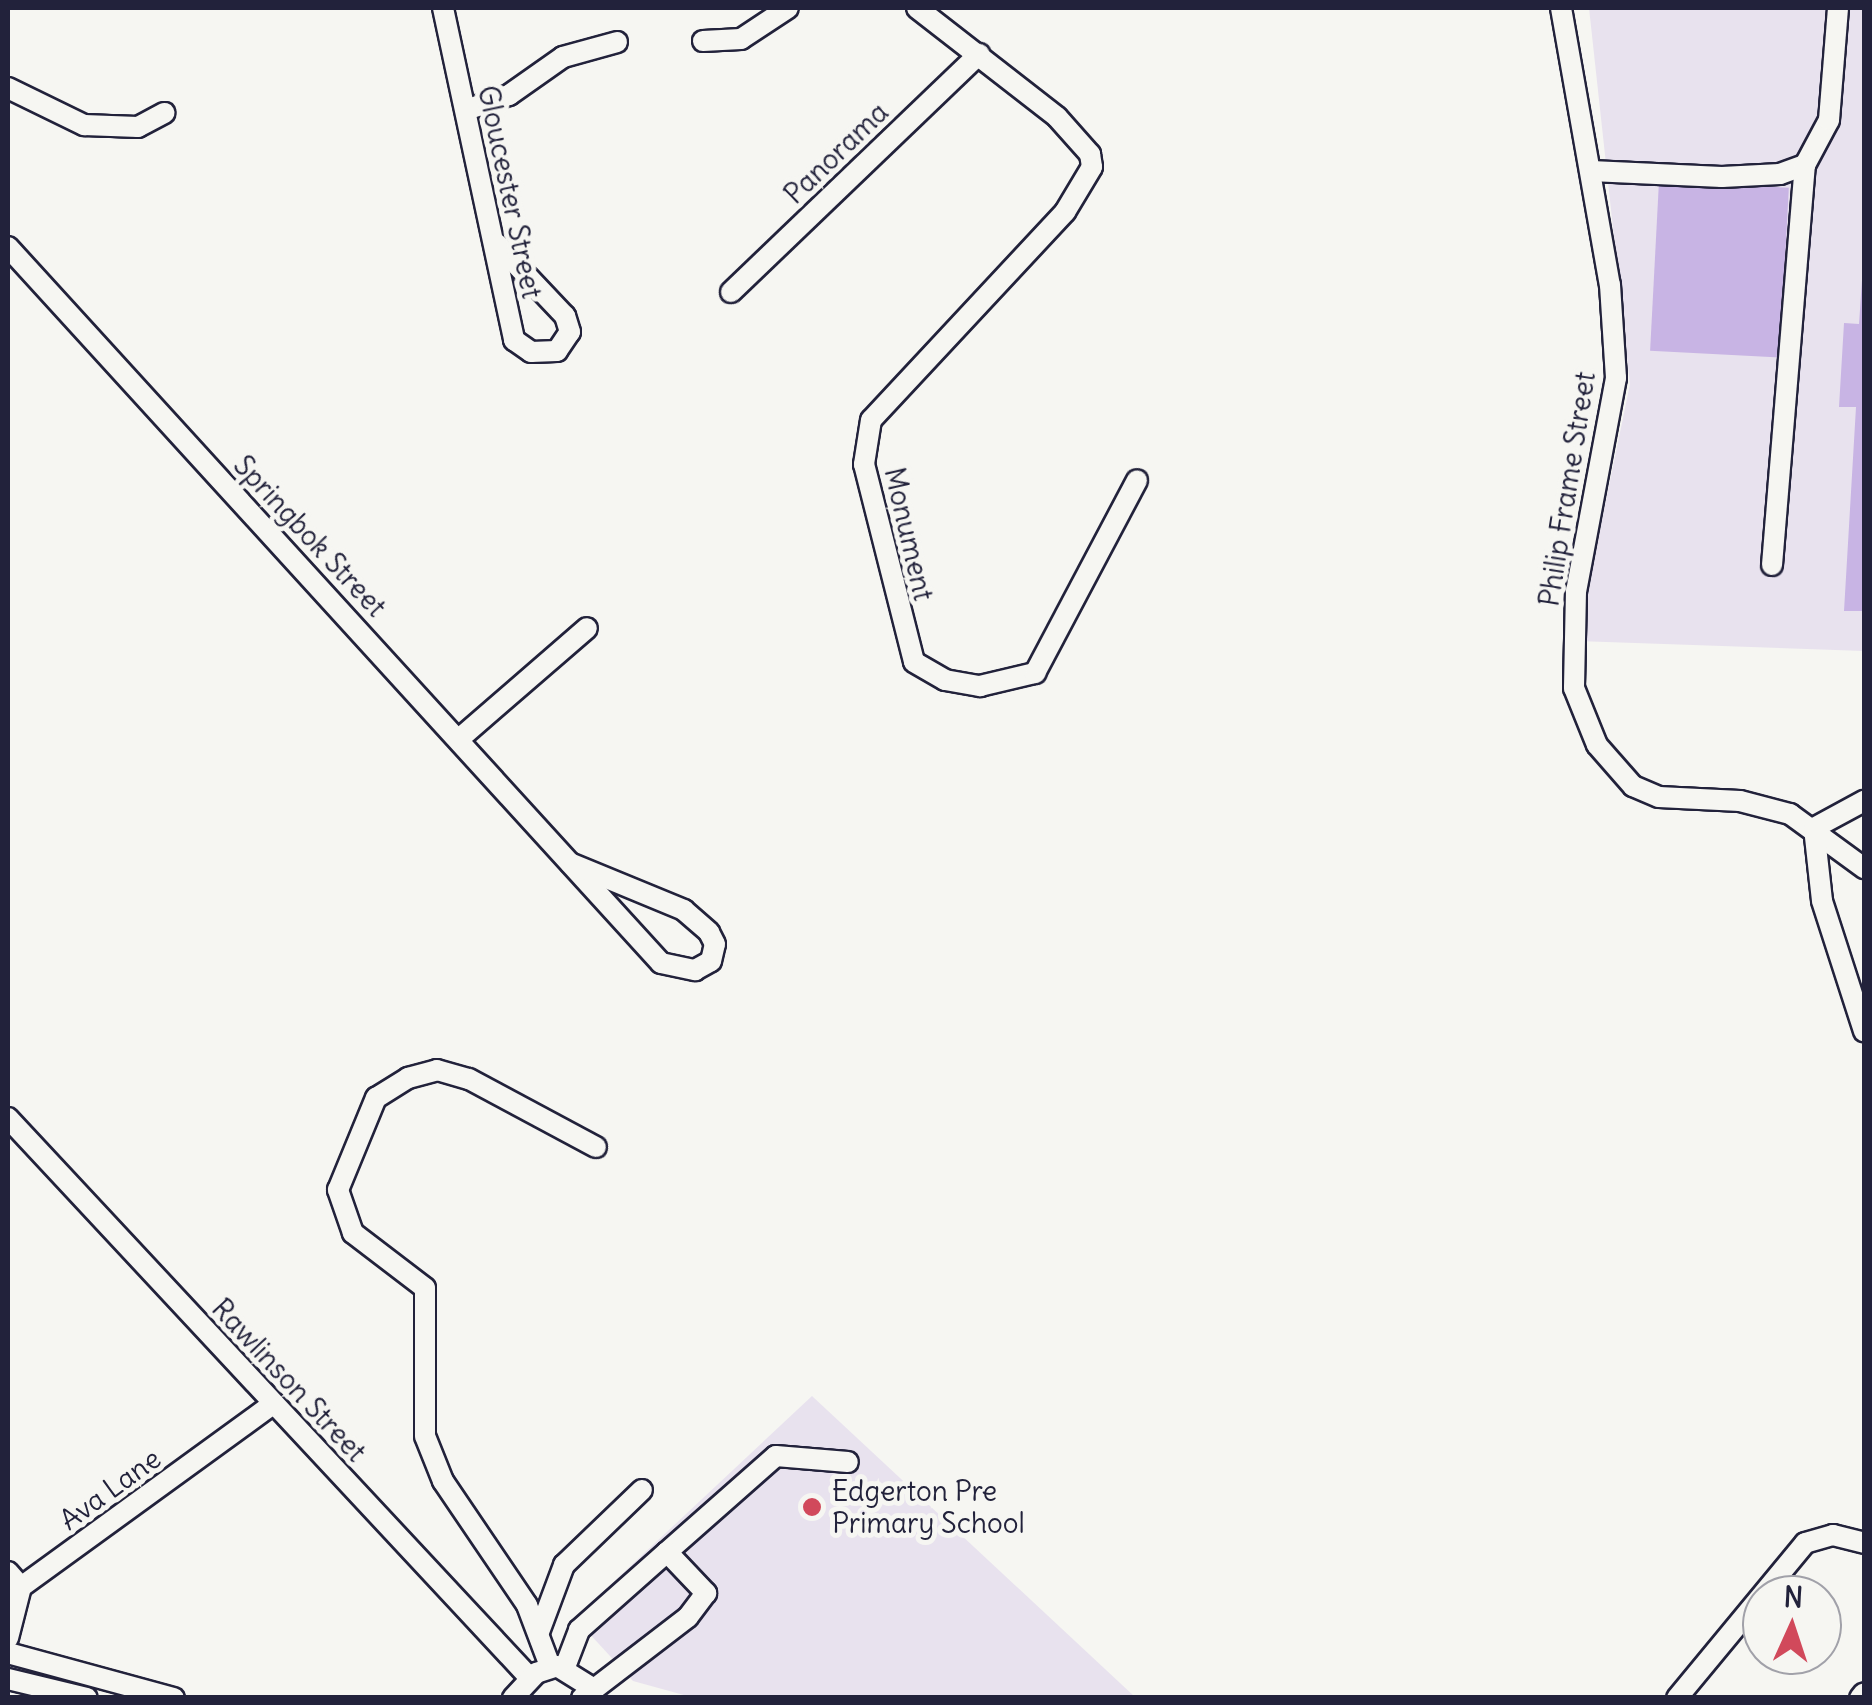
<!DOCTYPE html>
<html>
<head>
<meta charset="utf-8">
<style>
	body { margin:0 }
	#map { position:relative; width:1872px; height:1705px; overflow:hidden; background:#f6f6f2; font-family:Delius,sans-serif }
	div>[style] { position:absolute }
	.built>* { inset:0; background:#e8e2ee }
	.building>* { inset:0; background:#c8b4e4; transform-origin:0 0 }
	.roads { filter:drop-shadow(2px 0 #22223b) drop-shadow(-2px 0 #22223b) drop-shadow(0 2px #22223b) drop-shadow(0 -2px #22223b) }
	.minor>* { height:20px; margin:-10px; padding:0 10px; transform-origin:10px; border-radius:10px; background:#f6f6f2 }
	.dots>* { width:28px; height:28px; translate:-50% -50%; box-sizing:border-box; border:5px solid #f6f6f2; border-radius:50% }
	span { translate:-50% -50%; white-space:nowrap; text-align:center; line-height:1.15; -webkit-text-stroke:10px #f6f6f2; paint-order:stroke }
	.street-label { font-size:28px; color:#22223b }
	.poi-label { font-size:28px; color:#22223b }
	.left { translate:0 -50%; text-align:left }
	.frame { position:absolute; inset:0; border:10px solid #22223b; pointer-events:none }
	.north { position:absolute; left:1742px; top:1575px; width:100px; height:100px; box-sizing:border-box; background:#f6f6f2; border:2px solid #a1a1a9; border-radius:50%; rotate:3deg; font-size:28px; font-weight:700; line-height:40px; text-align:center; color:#22223b }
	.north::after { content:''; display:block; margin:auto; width:35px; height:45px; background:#d1495b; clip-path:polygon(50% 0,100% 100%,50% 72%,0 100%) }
</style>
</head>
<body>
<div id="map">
	<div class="built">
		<i style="clip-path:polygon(1589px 8px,1864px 8px,1864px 651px,1577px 641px,1630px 384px)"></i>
		<i style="clip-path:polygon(812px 1396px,1135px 1697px,691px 1697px,633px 1681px,575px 1618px)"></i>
	</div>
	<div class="building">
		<i style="left:1659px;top:181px;width:130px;height:170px;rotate:3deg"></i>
		<i style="clip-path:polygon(1862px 280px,1864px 280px,1864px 611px,1844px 611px,1856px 407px,1839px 407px,1844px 323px,1859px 324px)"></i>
	</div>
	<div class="roads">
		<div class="minor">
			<i style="left:443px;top:8px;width:340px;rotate:77.9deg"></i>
			<i style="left:514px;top:340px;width:21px;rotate:35deg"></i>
			<i style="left:531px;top:352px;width:26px;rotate:-2deg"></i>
			<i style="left:557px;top:351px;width:23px;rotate:-56deg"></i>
			<i style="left:570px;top:332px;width:17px;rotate:-107deg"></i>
			<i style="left:565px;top:316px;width:100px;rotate:-133.4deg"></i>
			<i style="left:917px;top:8px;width:177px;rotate:37.9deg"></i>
			<i style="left:1057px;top:117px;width:50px;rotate:48.3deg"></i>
			<i style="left:1090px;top:154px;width:13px;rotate:81deg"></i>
			<i style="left:1092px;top:167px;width:52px;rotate:121deg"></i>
			<i style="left:1065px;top:212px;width:284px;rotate:133deg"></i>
			<i style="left:871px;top:420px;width:45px;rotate:99deg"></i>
			<i style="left:864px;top:464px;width:204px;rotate:75.8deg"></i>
			<i style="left:914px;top:662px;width:36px;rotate:30deg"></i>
			<i style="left:945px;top:680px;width:36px;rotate:10deg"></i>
			<i style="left:980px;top:686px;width:57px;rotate:-13.3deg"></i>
			<i style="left:1035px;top:673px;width:218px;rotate:-62.1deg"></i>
			<i style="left:1561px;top:8px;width:281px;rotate:80deg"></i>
			<i style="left:1610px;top:285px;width:93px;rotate:86.3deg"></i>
			<i style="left:1616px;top:378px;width:217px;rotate:100.6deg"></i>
			<i style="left:1576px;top:591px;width:97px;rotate:91.2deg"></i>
			<i style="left:1574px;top:688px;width:61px;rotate:68deg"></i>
			<i style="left:1597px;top:745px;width:55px;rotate:48.7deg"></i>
			<i style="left:1633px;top:786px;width:28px;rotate:23deg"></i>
			<i style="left:1659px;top:797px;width:81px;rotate:2.8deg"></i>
			<i style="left:1740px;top:801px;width:52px;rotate:14.6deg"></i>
			<i style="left:1790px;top:814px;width:92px;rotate:36.1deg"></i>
			<i style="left:703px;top:41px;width:38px;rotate:-3deg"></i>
			<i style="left:741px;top:39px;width:56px;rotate:-33.4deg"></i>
			<i style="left:8px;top:88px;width:85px;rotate:26deg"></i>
			<i style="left:84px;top:125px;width:54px;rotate:2.1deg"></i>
			<i style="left:138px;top:127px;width:30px;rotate:-28deg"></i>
			<i style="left:466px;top:110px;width:46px;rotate:-19.2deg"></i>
			<i style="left:509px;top:95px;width:66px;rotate:-35.1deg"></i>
			<i style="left:563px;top:57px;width:56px;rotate:-15.5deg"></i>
			<i style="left:1591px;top:171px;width:131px;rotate:2.6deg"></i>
			<i style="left:1722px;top:177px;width:58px;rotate:-3deg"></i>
			<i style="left:1780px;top:174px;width:27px;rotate:-20deg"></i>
			<i style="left:1805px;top:165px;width:51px;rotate:-61.9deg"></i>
			<i style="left:1829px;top:120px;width:112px;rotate:-85.4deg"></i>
			<i style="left:8px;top:247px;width:969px;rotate:47.63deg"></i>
			<i style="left:661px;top:963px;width:35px;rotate:12deg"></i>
			<i style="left:695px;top:970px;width:18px;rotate:-29deg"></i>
			<i style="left:711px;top:961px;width:17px;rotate:-77deg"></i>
			<i style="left:715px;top:944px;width:13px;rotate:-117deg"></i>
			<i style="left:709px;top:932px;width:33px;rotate:-139deg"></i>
			<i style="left:684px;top:910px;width:123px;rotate:-157.6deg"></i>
			<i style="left:731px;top:292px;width:344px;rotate:-43.8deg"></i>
			<i style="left:1772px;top:565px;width:401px;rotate:-85.3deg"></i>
			<i style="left:459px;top:739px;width:169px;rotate:-40.9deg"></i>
			<i style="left:1814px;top:828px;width:73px;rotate:83.7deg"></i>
			<i style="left:1822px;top:901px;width:137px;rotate:72.1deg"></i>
			<i style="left:1814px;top:828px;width:57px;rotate:-28.4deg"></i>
			<i style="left:8px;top:1118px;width:766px;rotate:47.01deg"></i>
			<i style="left:667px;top:1552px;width:145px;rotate:-41.4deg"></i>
			<i style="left:776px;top:1456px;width:72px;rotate:4.8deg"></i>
			<i style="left:8px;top:1572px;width:20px;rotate:49deg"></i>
			<i style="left:539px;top:1632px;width:72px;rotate:-69.5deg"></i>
			<i style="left:564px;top:1565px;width:108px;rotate:-43.9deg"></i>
			<i style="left:8px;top:1638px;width:53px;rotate:-75.7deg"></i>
			<i style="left:21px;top:1587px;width:311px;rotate:-36deg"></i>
			<i style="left:8px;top:1653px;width:172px;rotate:15.2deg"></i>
			<i style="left:550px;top:1666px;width:65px;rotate:-110.7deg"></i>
			<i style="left:527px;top:1605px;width:150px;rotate:-124.1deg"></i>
			<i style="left:443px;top:1481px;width:48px;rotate:-111.8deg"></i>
			<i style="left:425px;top:1436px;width:148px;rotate:-90deg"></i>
			<i style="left:425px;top:1288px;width:91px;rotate:-142.6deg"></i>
			<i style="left:353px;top:1233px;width:46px;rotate:-109.2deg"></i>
			<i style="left:338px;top:1190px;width:100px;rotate:-67.6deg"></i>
			<i style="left:376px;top:1098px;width:38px;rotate:-32deg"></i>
			<i style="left:408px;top:1078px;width:30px;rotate:-15deg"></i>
			<i style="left:437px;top:1070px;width:33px;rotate:16deg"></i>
			<i style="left:469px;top:1079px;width:144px;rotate:28.2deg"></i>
			<i style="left:565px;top:1667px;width:40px;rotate:-69deg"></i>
			<i style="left:579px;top:1630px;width:118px;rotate:-41.6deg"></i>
			<i style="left:667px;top:1552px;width:57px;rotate:46.4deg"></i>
			<i style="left:706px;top:1593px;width:30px;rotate:127deg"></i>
			<i style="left:688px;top:1617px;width:118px;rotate:142.5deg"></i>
			<i style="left:8px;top:1679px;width:81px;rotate:13.5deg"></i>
			<i style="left:513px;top:1698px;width:34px;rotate:-47deg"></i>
			<i style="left:536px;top:1673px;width:22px;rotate:-18deg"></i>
			<i style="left:557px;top:1666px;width:44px;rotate:31.9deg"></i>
			<i style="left:594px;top:1689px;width:15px;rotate:143deg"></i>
			<i style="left:1677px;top:1698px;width:201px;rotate:-50.4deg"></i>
			<i style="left:1805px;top:1543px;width:29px;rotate:-16deg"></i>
			<i style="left:1833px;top:1535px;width:32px;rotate:14deg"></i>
			<i style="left:1860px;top:1698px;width:6px;rotate:-51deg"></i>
		</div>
	</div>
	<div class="dots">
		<i style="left:812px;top:1507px;background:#d1495b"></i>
	</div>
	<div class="street-label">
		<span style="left:836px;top:153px;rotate:-44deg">Panorama</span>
		<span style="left:510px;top:192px;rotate:78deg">Gloucester Street</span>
		<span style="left:1567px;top:489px;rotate:-81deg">Philip Frame Street</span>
		<span style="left:909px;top:534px;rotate:77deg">Monument</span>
		<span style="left:310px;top:536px;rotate:47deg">Springbok Street</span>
		<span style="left:289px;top:1380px;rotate:47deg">Rawlinson Street</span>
		<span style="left:110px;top:1489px;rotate:-36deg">Ava Lane</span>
	</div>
	<div class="poi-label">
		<span class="left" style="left:832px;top:1507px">Edgerton Pre<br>Primary School</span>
	</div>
	<div class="frame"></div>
	<div class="north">N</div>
</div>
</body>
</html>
